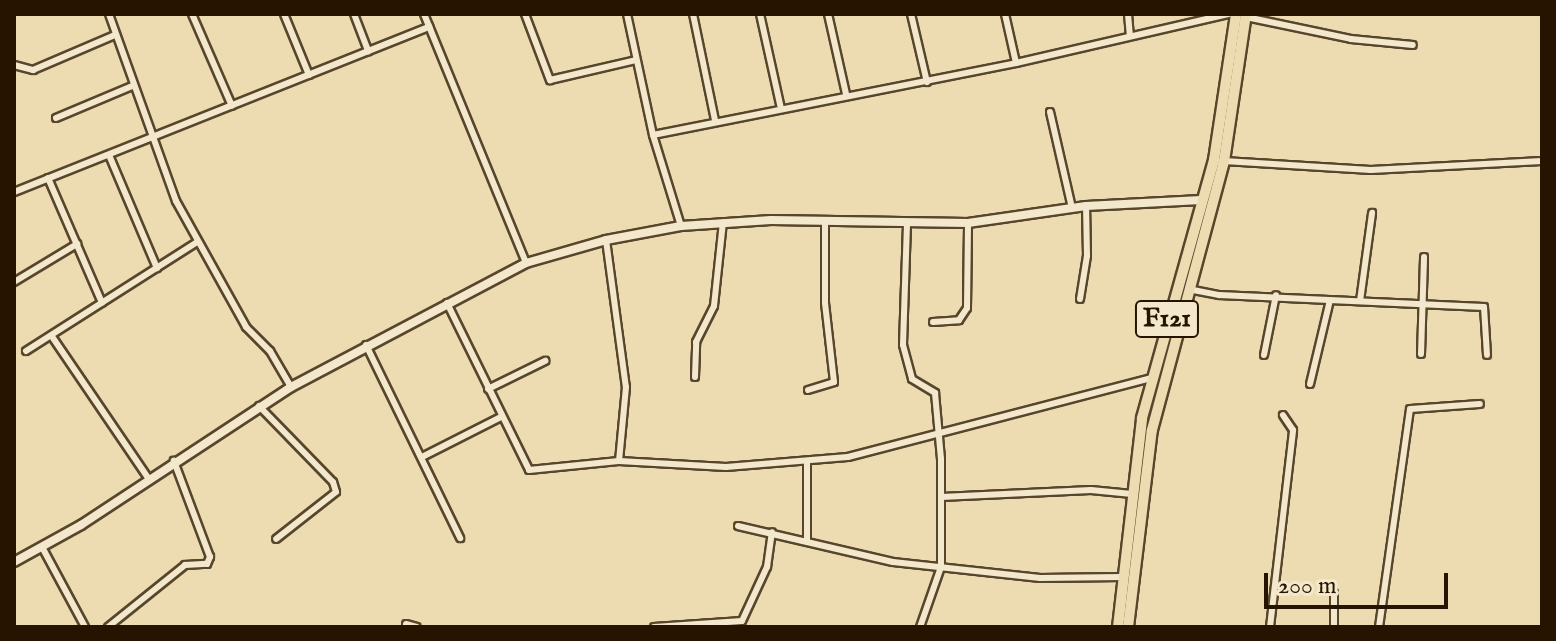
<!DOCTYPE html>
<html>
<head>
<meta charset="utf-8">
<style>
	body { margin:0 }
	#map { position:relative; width:1556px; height:641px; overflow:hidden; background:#eddcb1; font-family:"IM FELL English",serif }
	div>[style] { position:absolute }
	.roads { filter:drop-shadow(2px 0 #58462c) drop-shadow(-2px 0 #58462c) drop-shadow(0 2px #58462c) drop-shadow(0 -2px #58462c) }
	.minor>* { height:6px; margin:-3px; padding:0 3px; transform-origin:3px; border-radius:3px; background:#f3e8cc }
	.tertiary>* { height:8px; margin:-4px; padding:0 4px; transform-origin:4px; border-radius:4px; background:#f3e8cc }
	.primary>* { height:10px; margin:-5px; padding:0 5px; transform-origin:5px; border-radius:5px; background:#eddcb1 }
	span { translate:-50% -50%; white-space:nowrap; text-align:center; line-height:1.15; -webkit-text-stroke:8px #f3e8cc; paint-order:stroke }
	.shield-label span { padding:2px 6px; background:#f3e8cc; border:2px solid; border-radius:6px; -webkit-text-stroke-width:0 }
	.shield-label { font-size:26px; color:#261400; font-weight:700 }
	.frame { position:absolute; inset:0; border:16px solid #261400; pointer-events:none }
	.scale { position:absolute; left:1264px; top:573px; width:184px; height:36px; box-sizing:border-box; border:4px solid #261400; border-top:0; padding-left:10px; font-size:24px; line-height:28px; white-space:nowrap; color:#261400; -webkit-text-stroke:6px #f3e8cc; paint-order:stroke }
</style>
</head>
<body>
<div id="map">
	<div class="roads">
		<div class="minor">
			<i style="left:109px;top:14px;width:199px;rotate:70.3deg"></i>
			<i style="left:176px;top:201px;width:144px;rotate:60.9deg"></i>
			<i style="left:246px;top:327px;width:34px;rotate:45deg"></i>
			<i style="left:270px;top:351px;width:42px;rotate:59.7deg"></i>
			<i style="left:192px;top:14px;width:100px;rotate:66.5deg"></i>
			<i style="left:284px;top:14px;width:66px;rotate:67.7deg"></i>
			<i style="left:354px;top:14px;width:40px;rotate:69deg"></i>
			<i style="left:424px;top:14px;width:269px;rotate:67.7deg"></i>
			<i style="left:525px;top:14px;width:71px;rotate:69.3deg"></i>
			<i style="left:550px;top:80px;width:88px;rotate:-13.1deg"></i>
			<i style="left:627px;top:14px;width:124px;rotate:77.9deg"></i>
			<i style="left:653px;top:135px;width:95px;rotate:72.9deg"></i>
			<i style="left:693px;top:14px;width:108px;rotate:78.3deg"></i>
			<i style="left:760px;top:14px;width:97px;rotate:77.5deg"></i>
			<i style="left:828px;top:14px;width:82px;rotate:77.3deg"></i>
			<i style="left:911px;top:14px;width:70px;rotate:76.8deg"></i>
			<i style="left:1005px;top:14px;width:50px;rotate:77.3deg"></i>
			<i style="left:1128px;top:14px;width:21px;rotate:85deg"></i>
			<i style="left:1246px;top:17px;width:107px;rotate:11.8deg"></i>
			<i style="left:1351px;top:39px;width:62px;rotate:5.5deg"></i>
			<i style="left:14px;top:65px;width:20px;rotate:15deg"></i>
			<i style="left:33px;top:70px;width:89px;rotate:-23.1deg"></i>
			<i style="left:1050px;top:112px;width:98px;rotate:77.1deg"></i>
			<i style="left:56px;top:118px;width:82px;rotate:-22.8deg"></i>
			<i style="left:653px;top:135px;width:370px;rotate:-11.2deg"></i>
			<i style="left:1016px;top:63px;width:219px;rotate:-13deg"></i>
			<i style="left:109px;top:155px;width:123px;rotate:67deg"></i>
			<i style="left:1224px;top:161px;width:147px;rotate:3.5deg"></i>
			<i style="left:1371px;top:170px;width:171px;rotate:-3deg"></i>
			<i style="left:48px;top:178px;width:136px;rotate:66.6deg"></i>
			<i style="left:14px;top:192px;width:447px;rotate:-21.7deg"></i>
			<i style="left:907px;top:224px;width:121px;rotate:91.9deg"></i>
			<i style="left:903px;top:345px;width:35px;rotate:75deg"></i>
			<i style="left:912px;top:379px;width:27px;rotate:31deg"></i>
			<i style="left:935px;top:393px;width:66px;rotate:84.8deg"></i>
			<i style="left:941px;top:459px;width:108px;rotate:90deg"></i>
			<i style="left:941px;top:567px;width:64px;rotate:109.3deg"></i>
			<i style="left:606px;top:240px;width:148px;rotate:82.3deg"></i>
			<i style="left:626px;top:387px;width:74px;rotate:95.4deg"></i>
			<i style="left:14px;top:282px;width:74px;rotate:-31.1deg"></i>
			<i style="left:1188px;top:289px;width:32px;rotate:11deg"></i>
			<i style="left:1219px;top:295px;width:265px;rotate:2.6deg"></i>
			<i style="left:1484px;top:307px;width:48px;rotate:86.4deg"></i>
			<i style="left:1080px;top:299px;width:44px;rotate:-80.8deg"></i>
			<i style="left:1087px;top:256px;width:50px;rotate:-91.1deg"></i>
			<i style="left:1360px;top:301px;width:89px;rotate:-82.2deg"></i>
			<i style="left:447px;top:303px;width:186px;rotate:63.8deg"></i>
			<i style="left:529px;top:470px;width:90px;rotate:-5.7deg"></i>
			<i style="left:619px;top:461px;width:107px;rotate:3.2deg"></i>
			<i style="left:726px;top:467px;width:122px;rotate:-4.7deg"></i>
			<i style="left:848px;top:457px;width:313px;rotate:-14.6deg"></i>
			<i style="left:933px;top:322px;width:26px;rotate:-4deg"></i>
			<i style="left:959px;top:320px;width:14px;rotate:-56deg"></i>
			<i style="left:967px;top:308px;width:85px;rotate:-89.3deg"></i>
			<i style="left:53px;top:338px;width:169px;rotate:55.8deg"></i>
			<i style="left:366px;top:345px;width:215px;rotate:64deg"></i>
			<i style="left:26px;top:351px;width:203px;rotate:-32.5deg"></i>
			<i style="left:1421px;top:354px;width:97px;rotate:-88.2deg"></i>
			<i style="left:1264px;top:355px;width:61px;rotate:-78.7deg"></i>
			<i style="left:695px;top:377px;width:35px;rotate:-88deg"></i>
			<i style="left:696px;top:342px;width:40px;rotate:-63.4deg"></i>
			<i style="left:714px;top:306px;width:84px;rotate:-83.9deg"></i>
			<i style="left:1310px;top:384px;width:86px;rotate:-76.6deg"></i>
			<i style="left:488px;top:389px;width:64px;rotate:-26.2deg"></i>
			<i style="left:808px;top:390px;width:27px;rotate:-17deg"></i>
			<i style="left:834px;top:382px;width:80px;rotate:-96.5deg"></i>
			<i style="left:825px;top:303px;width:81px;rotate:-90deg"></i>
			<i style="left:259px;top:406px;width:106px;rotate:45.8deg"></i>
			<i style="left:333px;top:482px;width:10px;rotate:73deg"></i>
			<i style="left:336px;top:492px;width:76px;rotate:141.9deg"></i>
			<i style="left:422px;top:457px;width:89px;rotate:-26.9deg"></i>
			<i style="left:941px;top:497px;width:150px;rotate:-2.7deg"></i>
			<i style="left:1091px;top:490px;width:41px;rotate:5.6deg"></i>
			<i style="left:738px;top:526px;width:159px;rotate:13.1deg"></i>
			<i style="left:893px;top:562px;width:148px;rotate:6.2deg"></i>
			<i style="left:1040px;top:578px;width:82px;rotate:-0.7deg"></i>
			<i style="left:807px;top:541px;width:79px;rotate:-90deg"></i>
			<i style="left:42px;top:547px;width:91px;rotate:61.7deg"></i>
			<i style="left:406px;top:624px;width:11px;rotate:15deg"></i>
			<i style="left:108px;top:627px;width:99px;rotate:-38.8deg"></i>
			<i style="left:185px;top:565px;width:22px;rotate:-3deg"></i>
			<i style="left:207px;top:564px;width:8px;rotate:-67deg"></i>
			<i style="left:210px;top:557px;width:103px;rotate:-110.6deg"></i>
			<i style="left:654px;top:627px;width:88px;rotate:-3.9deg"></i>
			<i style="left:742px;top:621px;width:60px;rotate:-65.2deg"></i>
			<i style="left:767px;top:567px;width:35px;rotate:-82deg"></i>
			<i style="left:1270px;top:627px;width:198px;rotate:-83.3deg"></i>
			<i style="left:1293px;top:430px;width:18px;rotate:-124deg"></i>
			<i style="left:1334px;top:627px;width:34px;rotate:-90deg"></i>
			<i style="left:1379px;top:627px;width:220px;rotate:-81.9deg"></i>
			<i style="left:1410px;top:409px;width:70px;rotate:-4.1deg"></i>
		</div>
		<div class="tertiary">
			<i style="left:14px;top:562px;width:77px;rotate:-28.9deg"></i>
			<i style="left:81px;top:525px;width:251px;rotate:-33.3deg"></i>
			<i style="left:291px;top:387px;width:266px;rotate:-27.8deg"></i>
			<i style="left:526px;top:263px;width:83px;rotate:-16deg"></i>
			<i style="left:606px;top:240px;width:76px;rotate:-10.6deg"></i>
			<i style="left:681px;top:226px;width:90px;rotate:-3.8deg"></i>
			<i style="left:771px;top:220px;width:197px;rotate:0.9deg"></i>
			<i style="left:968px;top:223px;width:119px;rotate:-8.2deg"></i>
			<i style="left:1086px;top:206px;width:115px;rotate:-3deg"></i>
		</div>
		<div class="primary">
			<i style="left:1118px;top:627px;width:210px;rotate:-83.4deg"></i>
			<i style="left:1142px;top:418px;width:268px;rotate:-74.4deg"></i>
			<i style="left:1214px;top:160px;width:148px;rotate:-81.4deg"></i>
			<i style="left:1128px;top:627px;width:198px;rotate:-83.1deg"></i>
			<i style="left:1152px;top:430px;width:278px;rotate:-75deg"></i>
			<i style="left:1224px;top:161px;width:149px;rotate:-81.5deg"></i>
		</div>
	</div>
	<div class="shield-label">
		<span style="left:1167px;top:319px">F121</span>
	</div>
	<div class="frame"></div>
	<div class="scale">200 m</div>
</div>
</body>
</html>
